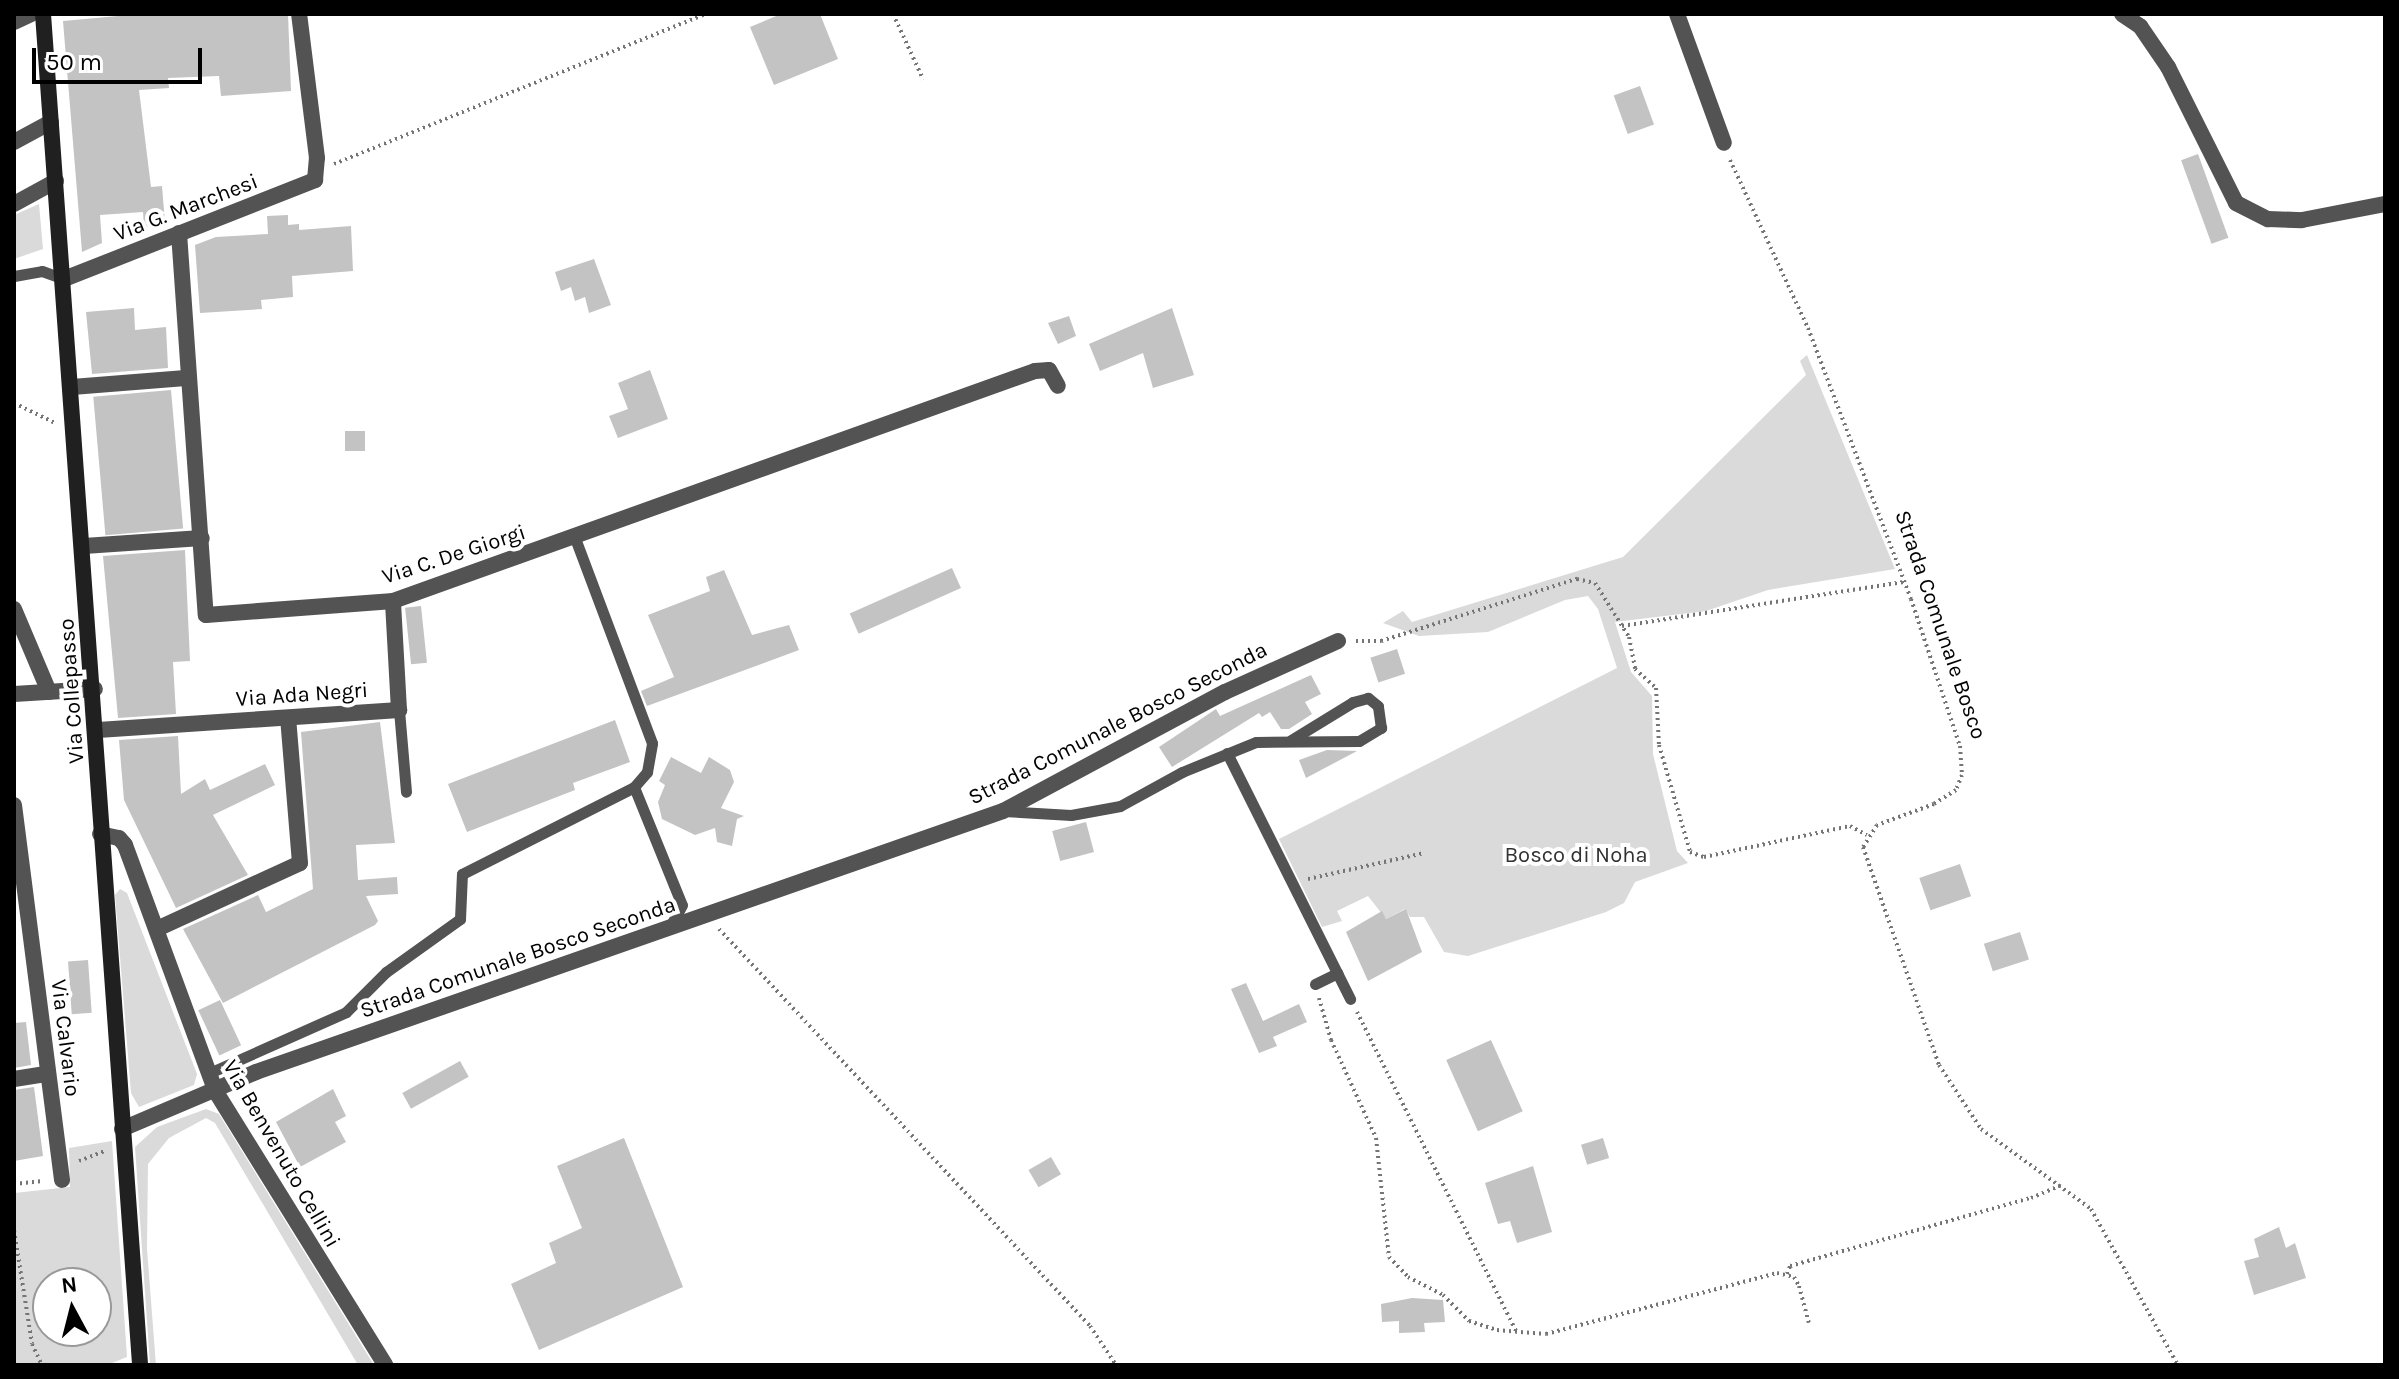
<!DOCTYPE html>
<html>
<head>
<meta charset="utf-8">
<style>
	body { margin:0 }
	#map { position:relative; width:2399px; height:1379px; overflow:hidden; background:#fff; font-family:Karla,sans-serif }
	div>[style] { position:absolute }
	.green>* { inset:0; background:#dadada }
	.building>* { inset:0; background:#c3c3c3; transform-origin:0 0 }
	.path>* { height:4px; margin-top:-2px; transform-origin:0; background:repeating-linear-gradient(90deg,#757575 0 2px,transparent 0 6px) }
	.lane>* { height:11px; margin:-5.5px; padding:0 5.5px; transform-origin:5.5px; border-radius:5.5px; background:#535353 }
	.street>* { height:16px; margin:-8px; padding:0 8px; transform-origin:8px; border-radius:8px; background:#535353 }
	.secondary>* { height:16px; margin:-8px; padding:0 8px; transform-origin:8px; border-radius:8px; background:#202020 }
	span { translate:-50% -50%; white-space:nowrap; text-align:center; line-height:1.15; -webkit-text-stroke:8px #fff; paint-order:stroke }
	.street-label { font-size:22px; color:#000 }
	.park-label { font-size:22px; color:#313131 }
	.frame { position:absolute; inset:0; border:16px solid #000; pointer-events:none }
	.north { position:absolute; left:32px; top:1267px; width:80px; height:80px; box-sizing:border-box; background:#fff; border:2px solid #999; border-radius:50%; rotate:353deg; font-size:22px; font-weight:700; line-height:32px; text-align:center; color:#000 }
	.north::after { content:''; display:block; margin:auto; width:28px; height:36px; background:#000; clip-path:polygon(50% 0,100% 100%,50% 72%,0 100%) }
	.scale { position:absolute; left:32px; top:48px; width:170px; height:36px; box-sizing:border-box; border:4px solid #000; border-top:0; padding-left:10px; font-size:24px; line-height:28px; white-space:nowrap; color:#000; -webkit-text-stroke:6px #fff; paint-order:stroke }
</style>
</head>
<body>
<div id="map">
	<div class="green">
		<i style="clip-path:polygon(39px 204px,43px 249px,14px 259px,14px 215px)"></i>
		<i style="clip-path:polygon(1807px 355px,1895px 569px,1768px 590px,1706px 611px,1615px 622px,1631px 672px,1652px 696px,1653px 754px,1677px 851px,1688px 863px,1635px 882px,1624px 903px,1606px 912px,1468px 956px,1444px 952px,1424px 917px,1410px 917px,1405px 909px,1386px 919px,1368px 896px,1337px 911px,1342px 921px,1322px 927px,1279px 839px,1617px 668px,1598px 609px,1588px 596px,1565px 600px,1488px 632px,1419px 636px,1383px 623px,1403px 611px,1412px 622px,1623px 557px,1806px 375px,1800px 361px)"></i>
		<i style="clip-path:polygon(120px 889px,127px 893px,197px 1074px,194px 1085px,139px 1107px,131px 1093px,115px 895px)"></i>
		<i style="clip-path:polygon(206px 1109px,219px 1114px,374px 1365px,358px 1365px,215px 1123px,206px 1118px,169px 1138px,148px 1164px,147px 1249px,156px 1365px,150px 1365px,135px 1147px,157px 1127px)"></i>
		<i style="clip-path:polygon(evenodd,112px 1141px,127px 1357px,107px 1365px,14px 1365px,14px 1193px,70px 1187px,69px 1148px,112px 1141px,48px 1283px,96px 1283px,96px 1331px,48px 1331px,48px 1283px)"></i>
	</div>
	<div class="building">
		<i style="clip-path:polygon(140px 14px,288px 14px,291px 91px,221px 96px,219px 76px,168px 78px,169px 88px,139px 90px,151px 187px,162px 186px,165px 223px,144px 227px,143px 212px,100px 215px,102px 243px,82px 252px,63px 21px)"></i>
		<i style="clip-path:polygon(781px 14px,820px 14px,838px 59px,774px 85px,750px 27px)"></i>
		<i style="left:1640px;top:86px;width:41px;height:28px;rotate:70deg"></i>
		<i style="left:2198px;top:154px;width:89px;height:18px;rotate:70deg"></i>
		<i style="clip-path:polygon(288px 215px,288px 225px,299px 224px,299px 230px,351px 226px,353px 271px,292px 276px,293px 297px,261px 300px,262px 309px,200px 313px,195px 245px,216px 237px,268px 234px,267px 216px)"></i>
		<i style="clip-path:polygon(594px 259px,611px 305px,589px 313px,585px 297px,575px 301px,571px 287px,561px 291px,555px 272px)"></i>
		<i style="clip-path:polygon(134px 308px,135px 330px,166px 327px,168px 368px,92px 374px,86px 312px)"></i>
		<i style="clip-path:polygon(1172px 308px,1194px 375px,1153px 388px,1143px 353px,1100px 371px,1089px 344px)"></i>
		<i style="clip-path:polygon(1069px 316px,1076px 336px,1058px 344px,1048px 323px)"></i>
		<i style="clip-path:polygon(650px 370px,668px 419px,618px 438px,609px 416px,628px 409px,618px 383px)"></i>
		<i style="left:171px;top:390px;width:139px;height:78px;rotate:85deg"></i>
		<i style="left:365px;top:431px;width:20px;height:20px;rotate:90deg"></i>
		<i style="clip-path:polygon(185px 550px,190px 661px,173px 662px,176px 714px,118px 718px,103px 556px)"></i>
		<i style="left:952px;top:568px;width:22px;height:112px;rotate:66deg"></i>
		<i style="clip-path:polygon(724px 570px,752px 635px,789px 625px,799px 650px,647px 706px,641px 691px,674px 677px,648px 615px,710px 591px,706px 577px)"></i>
		<i style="left:421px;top:606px;width:57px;height:16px;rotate:84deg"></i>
		<i style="left:1397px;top:649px;width:26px;height:28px;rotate:72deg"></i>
		<i style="clip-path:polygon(1311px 675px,1321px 694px,1305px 702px,1312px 714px,1289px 729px,1281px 729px,1270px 712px,1262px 717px,1259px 713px,1172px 767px,1159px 747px,1216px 709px,1220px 716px)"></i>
		<i style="clip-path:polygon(615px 720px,630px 762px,573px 783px,575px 790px,467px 832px,448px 784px)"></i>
		<i style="clip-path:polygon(380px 722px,395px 843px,356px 845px,358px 880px,397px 877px,398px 894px,366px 896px,378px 921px,375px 925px,223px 1003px,183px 929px,258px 895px,266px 912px,313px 889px,301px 732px)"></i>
		<i style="clip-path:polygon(178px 736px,181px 794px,205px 779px,210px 790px,265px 764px,275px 785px,213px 815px,248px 875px,176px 908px,124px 800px,119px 740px)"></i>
		<i style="clip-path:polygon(1327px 750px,1357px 751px,1306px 778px,1299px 760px)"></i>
		<i style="clip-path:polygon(671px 757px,701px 773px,709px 757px,730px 770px,734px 782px,721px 808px,744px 816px,737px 819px,732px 846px,717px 842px,715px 828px,695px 835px,662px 819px,658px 802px,665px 785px,659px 781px)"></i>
		<i style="left:1086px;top:822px;width:31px;height:35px;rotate:75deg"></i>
		<i style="left:1960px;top:864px;width:34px;height:43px;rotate:71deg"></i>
		<i style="clip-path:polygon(1406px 909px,1422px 952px,1368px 981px,1346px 932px,1382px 911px,1386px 919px)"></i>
		<i style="left:2020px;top:932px;width:29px;height:38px;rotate:72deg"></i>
		<i style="left:88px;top:960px;width:53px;height:20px;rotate:86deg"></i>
		<i style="clip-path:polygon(1246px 983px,1263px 1021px,1299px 1004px,1307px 1022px,1273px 1037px,1277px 1046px,1259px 1053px,1231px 989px)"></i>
		<i style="left:220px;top:1000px;width:50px;height:24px;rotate:65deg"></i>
		<i style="clip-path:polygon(26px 1022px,31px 1065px,14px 1068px,14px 1023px)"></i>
		<i style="left:1491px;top:1040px;width:78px;height:49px;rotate:66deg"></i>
		<i style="left:460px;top:1061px;width:18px;height:66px;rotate:61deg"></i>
		<i style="clip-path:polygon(34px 1087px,43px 1156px,14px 1161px,14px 1090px)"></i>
		<i style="clip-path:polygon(333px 1089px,346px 1116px,335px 1122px,346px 1142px,300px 1167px,276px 1122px)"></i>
		<i style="clip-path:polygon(624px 1138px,683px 1287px,539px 1350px,511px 1284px,556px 1263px,549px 1243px,582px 1228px,557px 1166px)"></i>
		<i style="left:1603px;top:1138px;width:21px;height:23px;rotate:73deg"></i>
		<i style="left:1051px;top:1157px;width:20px;height:26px;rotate:60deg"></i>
		<i style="clip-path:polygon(1533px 1166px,1552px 1232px,1517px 1243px,1510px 1221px,1498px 1224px,1485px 1183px)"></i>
		<i style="clip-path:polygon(2279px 1227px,2286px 1248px,2295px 1243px,2306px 1278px,2254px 1295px,2244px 1261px,2259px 1257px,2254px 1239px)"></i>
		<i style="clip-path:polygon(1412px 1298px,1443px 1300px,1445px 1322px,1424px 1323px,1425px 1332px,1399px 1333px,1399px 1321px,1382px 1322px,1381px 1304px)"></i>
	</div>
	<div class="path">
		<i style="left:893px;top:14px;width:72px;rotate:65.2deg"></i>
		<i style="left:1730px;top:160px;width:185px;rotate:65.1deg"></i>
		<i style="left:1808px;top:328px;width:290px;rotate:69.2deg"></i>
		<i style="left:1911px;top:599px;width:155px;rotate:71.6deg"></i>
		<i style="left:1960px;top:746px;width:29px;rotate:86deg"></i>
		<i style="left:1962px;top:775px;width:16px;rotate:112deg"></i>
		<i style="left:1956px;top:790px;width:26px;rotate:148deg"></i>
		<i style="left:1934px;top:804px;width:61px;rotate:159.8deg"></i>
		<i style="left:1877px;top:825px;width:26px;rotate:122deg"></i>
		<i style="left:1863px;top:847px;width:231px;rotate:70.8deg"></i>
		<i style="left:1939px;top:1065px;width:77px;rotate:56.7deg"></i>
		<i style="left:1981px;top:1129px;width:136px;rotate:36deg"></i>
		<i style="left:2091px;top:1209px;width:179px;rotate:60.9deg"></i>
		<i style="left:334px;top:164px;width:401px;rotate:-22deg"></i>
		<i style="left:14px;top:403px;width:46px;rotate:26deg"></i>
		<i style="left:1622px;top:626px;width:285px;rotate:-8.9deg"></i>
		<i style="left:1356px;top:641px;width:25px"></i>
		<i style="left:1381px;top:641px;width:206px;rotate:-17.6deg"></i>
		<i style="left:1577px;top:579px;width:18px;rotate:13deg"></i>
		<i style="left:1595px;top:583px;width:64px;rotate:57.8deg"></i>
		<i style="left:1629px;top:637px;width:33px;rotate:79deg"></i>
		<i style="left:1635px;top:669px;width:28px;rotate:42deg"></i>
		<i style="left:1656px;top:688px;width:57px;rotate:87deg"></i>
		<i style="left:1659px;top:745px;width:111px;rotate:73.8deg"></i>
		<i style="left:1690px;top:852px;width:15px;rotate:20deg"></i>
		<i style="left:1704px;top:857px;width:149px;rotate:-12deg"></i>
		<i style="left:1850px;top:826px;width:19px;rotate:28deg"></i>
		<i style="left:1308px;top:879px;width:119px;rotate:-12.6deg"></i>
		<i style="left:719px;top:929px;width:543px;rotate:46.94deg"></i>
		<i style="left:1090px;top:1326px;width:47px;rotate:56.3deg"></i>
		<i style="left:1319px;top:998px;width:44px;rotate:74.1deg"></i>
		<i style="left:1331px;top:1040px;width:108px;rotate:65.3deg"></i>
		<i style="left:1376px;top:1138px;width:120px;rotate:83.8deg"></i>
		<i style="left:1389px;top:1257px;width:28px;rotate:46deg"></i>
		<i style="left:1408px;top:1277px;width:39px;rotate:27deg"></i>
		<i style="left:1443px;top:1295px;width:37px;rotate:45deg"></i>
		<i style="left:1469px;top:1321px;width:29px;rotate:18deg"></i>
		<i style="left:1497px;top:1330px;width:49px;rotate:4.7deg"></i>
		<i style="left:1546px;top:1334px;width:239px;rotate:-14.8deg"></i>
		<i style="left:1777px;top:1273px;width:17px;rotate:13deg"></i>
		<i style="left:1794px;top:1277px;width:10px;rotate:61deg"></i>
		<i style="left:1799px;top:1286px;width:38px;rotate:75deg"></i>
		<i style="left:1357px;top:1012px;width:359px;rotate:63.5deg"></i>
		<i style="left:79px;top:1161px;width:28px;rotate:-21deg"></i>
		<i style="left:14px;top:1184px;width:29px;rotate:-6deg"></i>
		<i style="left:14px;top:1230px;width:115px;rotate:81deg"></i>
		<i style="left:32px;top:1344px;width:23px;rotate:65deg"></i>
		<i style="left:1787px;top:1274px;width:9px;rotate:-69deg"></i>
		<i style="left:1790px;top:1266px;width:250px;rotate:-15.8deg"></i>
		<i style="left:2031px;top:1198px;width:33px;rotate:-23deg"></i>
	</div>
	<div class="lane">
		<i style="left:14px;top:276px;width:28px;rotate:-10deg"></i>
		<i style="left:42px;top:271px;width:23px;rotate:20deg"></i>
		<i style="left:399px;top:710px;width:82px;rotate:85.1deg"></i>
		<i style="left:1227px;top:753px;width:275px;rotate:63.4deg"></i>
		<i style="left:634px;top:787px;width:127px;rotate:67.9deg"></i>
		<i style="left:682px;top:905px;width:26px;rotate:119deg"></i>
		<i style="left:1003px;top:811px;width:68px;rotate:3.4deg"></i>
		<i style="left:1071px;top:815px;width:50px;rotate:-10.4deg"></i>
		<i style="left:1120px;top:806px;width:71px;rotate:-28.7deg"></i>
		<i style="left:1182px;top:772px;width:80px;rotate:-22.1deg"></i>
		<i style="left:1256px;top:742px;width:103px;rotate:-0.6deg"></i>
		<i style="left:1359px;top:741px;width:26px;rotate:-31deg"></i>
		<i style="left:1381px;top:728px;width:22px;rotate:-98deg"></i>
		<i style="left:1378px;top:706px;width:13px;rotate:-141deg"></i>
		<i style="left:1368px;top:698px;width:16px;rotate:165deg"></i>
		<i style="left:1353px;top:702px;width:73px;rotate:148.5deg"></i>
		<i style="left:1315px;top:984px;width:25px;rotate:-26deg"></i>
		<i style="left:207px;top:1074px;width:152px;rotate:-24deg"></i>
		<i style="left:346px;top:1012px;width:57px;rotate:-45deg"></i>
		<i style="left:386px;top:972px;width:91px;rotate:-35.6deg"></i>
		<i style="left:460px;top:919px;width:45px;rotate:-87.5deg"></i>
		<i style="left:462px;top:874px;width:193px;rotate:-26.8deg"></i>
		<i style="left:634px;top:787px;width:20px;rotate:-49deg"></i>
		<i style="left:647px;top:772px;width:29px;rotate:-80deg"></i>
		<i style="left:652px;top:743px;width:219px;rotate:-110.6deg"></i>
	</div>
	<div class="street">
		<i style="left:1677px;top:14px;width:137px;rotate:70deg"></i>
		<i style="left:2122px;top:14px;width:22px;rotate:34deg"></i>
		<i style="left:2140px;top:26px;width:50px;rotate:55.7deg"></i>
		<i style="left:2168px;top:67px;width:152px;rotate:63.4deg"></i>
		<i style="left:2236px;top:203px;width:36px;rotate:27deg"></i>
		<i style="left:2268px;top:219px;width:34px;rotate:2deg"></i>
		<i style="left:2302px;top:220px;width:85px;rotate:-10.9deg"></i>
		<i style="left:14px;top:22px;width:19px;rotate:-25deg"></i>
		<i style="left:14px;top:142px;width:42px;rotate:-28.4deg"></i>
		<i style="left:14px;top:204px;width:48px;rotate:-28.7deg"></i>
		<i style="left:179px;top:233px;width:383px;rotate:86deg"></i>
		<i style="left:206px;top:615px;width:188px;rotate:-4.3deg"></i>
		<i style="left:393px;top:601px;width:682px;rotate:-19.71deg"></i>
		<i style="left:1035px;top:371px;width:14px;rotate:-4deg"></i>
		<i style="left:1049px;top:370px;width:18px;rotate:61deg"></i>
		<i style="left:64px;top:279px;width:270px;rotate:-21.5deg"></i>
		<i style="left:315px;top:180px;width:22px;rotate:-85deg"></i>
		<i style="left:317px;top:158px;width:145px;rotate:-97.1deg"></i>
		<i style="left:72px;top:387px;width:114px;rotate:-4.5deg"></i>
		<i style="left:84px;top:546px;width:118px;rotate:-3.9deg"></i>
		<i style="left:14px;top:609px;width:90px;rotate:67.1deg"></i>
		<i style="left:14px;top:694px;width:81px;rotate:-3.5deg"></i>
		<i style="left:98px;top:730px;width:302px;rotate:-3.8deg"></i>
		<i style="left:399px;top:710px;width:109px;rotate:-93.2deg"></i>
		<i style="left:14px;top:805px;width:378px;rotate:82.7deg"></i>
		<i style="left:100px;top:834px;width:19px;rotate:12deg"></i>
		<i style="left:119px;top:838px;width:9px;rotate:49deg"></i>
		<i style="left:125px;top:845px;width:263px;rotate:69.8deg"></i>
		<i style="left:216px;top:1092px;width:321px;rotate:58.2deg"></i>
		<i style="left:159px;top:928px;width:155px;rotate:-24.7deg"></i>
		<i style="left:300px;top:863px;width:145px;rotate:-94.7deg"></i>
		<i style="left:14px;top:1079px;width:32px;rotate:-9deg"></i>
		<i style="left:122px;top:1129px;width:146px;rotate:-23deg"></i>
		<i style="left:256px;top:1072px;width:791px;rotate:-19.26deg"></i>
		<i style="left:1003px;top:811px;width:252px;rotate:-28.2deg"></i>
		<i style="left:1225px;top:692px;width:124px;rotate:-24.3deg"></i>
	</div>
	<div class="secondary">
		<i style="left:43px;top:14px;width:1354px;rotate:85.89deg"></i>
	</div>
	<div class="street-label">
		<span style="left:186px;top:208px;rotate:-21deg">Via G. Marchesi</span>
		<span style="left:454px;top:555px;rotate:-18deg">Via C. De Giorgi</span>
		<span style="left:1940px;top:625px;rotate:71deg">Strada Comunale Bosco</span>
		<span style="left:72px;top:691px;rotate:-94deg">Via Collepasso</span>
		<span style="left:302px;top:695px;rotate:-4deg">Via Ada Negri</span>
		<span style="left:1118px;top:724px;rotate:-27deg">Strada Comunale Bosco Seconda</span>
		<span style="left:518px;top:958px;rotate:-19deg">Strada Comunale Bosco Seconda</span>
		<span style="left:65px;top:1038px;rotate:83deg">Via Calvario</span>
		<span style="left:281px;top:1154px;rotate:60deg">Via Benvenuto Cellini</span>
	</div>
	<div class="park-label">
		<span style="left:1576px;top:856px">Bosco di Noha</span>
	</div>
	<div class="frame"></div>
	<div class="north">N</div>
	<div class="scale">50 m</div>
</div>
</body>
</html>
